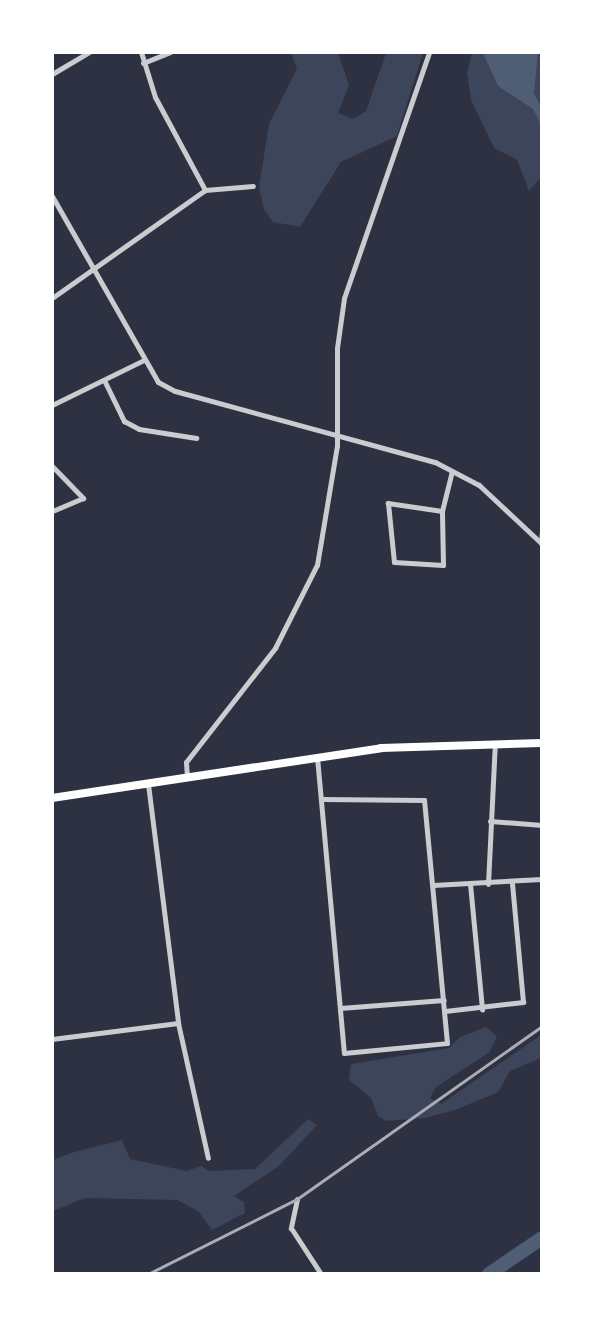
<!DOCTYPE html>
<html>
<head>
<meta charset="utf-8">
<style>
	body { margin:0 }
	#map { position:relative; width:594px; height:1326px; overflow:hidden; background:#2d3142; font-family:Jost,sans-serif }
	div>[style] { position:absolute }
	.green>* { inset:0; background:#3c4559 }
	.water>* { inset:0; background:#4f5d75 }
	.river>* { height:14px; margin:-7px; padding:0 7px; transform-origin:7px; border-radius:7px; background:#4f5d75 }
	.minor>* { height:5px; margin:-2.5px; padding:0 2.5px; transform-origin:2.5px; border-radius:2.5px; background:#caccd0 }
	.primary>* { height:8px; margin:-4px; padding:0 4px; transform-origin:4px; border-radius:4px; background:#fff }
	.rail>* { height:2.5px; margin:-1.25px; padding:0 1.25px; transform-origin:1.25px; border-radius:1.25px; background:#abadb3 }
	span { translate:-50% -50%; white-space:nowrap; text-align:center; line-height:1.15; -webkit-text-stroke:6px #fff; paint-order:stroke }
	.frame { position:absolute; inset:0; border:54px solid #fff; pointer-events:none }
</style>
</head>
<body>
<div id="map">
	<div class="green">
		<i style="clip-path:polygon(291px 53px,338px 53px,349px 85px,338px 113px,353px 119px,366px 111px,386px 53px,423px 53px,397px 136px,341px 162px,300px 227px,273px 222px,264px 210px,259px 187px,269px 124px,297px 69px)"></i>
		<i style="clip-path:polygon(472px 53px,541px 53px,541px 177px,529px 191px,517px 160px,494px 148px,471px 100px,467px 73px)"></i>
		<i style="clip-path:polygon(486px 1027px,497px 1036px,490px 1052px,436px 1087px,430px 1098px,441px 1104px,541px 1035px,541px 1058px,510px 1071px,498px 1092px,455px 1110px,425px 1118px,386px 1121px,378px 1116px,371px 1098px,349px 1080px,351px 1064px,449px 1048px,460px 1037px)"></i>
		<i style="clip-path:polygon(308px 1119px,317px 1125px,279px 1166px,234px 1196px,244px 1202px,245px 1213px,212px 1230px,198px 1211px,177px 1200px,85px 1198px,53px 1211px,53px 1160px,74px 1152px,122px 1140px,130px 1159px,187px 1171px,201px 1166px,209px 1171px,255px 1169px)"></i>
	</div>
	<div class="water">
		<i style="clip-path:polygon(483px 53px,538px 53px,534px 93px,541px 107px,541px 125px,533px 109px,498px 86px)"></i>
	</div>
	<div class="river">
		<i style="left:489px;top:1274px;width:64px;rotate:-34.2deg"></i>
	</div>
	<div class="minor">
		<i style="left:141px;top:52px;width:47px;rotate:72.7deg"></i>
		<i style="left:155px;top:97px;width:106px;rotate:61.7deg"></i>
		<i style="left:143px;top:63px;width:29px;rotate:-22deg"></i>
		<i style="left:52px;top:74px;width:43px;rotate:-30.7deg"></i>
		<i style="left:52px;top:196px;width:214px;rotate:60.3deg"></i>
		<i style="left:158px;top:382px;width:19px;rotate:28deg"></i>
		<i style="left:175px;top:391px;width:270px;rotate:15.3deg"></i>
		<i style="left:435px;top:462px;width:50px;rotate:27.6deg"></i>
		<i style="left:479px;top:485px;width:86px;rotate:43.1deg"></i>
		<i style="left:52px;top:298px;width:187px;rotate:-35.2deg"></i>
		<i style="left:205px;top:190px;width:48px;rotate:-4.8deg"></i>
		<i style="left:104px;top:380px;width:46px;rotate:64deg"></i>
		<i style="left:124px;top:421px;width:17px;rotate:28deg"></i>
		<i style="left:139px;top:429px;width:58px;rotate:9deg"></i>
		<i style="left:52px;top:405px;width:102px;rotate:-26.1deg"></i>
		<i style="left:52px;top:466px;width:45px;rotate:45.9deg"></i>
		<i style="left:83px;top:498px;width:34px;rotate:157deg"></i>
		<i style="left:442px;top:511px;width:55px;rotate:-171.6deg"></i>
		<i style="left:388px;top:503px;width:59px;rotate:84.2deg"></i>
		<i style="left:394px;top:562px;width:49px;rotate:3.5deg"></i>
		<i style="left:443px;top:565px;width:54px;rotate:-91.1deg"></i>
		<i style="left:442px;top:511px;width:41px;rotate:-76deg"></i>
		<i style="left:541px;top:543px;width:12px;rotate:-85deg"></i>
		<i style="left:317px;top:757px;width:297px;rotate:84.8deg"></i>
		<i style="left:344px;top:1053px;width:103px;rotate:-5.5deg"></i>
		<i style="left:447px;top:1043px;width:244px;rotate:-95.4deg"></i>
		<i style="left:424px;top:800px;width:102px;rotate:-179.4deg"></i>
		<i style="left:187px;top:777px;width:15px;rotate:-94deg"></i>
		<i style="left:186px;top:762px;width:145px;rotate:-52deg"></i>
		<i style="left:275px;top:648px;width:93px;rotate:-63.2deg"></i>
		<i style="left:317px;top:565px;width:121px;rotate:-80.5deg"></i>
		<i style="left:337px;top:446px;width:98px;rotate:-90deg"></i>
		<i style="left:337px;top:348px;width:50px;rotate:-82deg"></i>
		<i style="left:344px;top:298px;width:260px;rotate:-70.9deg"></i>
		<i style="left:148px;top:784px;width:241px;rotate:82.8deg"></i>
		<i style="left:178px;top:1023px;width:138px;rotate:77.5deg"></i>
		<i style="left:490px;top:821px;width:52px;rotate:4.4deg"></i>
		<i style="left:470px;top:884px;width:126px;rotate:84.5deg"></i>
		<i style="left:488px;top:884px;width:141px;rotate:-87.2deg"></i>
		<i style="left:433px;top:885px;width:109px;rotate:-3.2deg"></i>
		<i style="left:340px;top:1008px;width:104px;rotate:-4.4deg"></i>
		<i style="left:445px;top:1011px;width:79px;rotate:-6.6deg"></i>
		<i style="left:523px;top:1002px;width:120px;rotate:-95.3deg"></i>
		<i style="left:52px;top:1039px;width:127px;rotate:-7.2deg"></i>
		<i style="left:297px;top:1199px;width:30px;rotate:102deg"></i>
		<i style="left:291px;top:1228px;width:55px;rotate:56.9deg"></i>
	</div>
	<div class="primary">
		<i style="left:52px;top:798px;width:333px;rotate:-8.6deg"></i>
		<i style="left:381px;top:748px;width:161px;rotate:-1.8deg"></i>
	</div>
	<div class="rail">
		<i style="left:148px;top:1274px;width:167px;rotate:-26.7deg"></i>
		<i style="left:297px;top:1199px;width:300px;rotate:-35.2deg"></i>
	</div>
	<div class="frame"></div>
</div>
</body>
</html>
